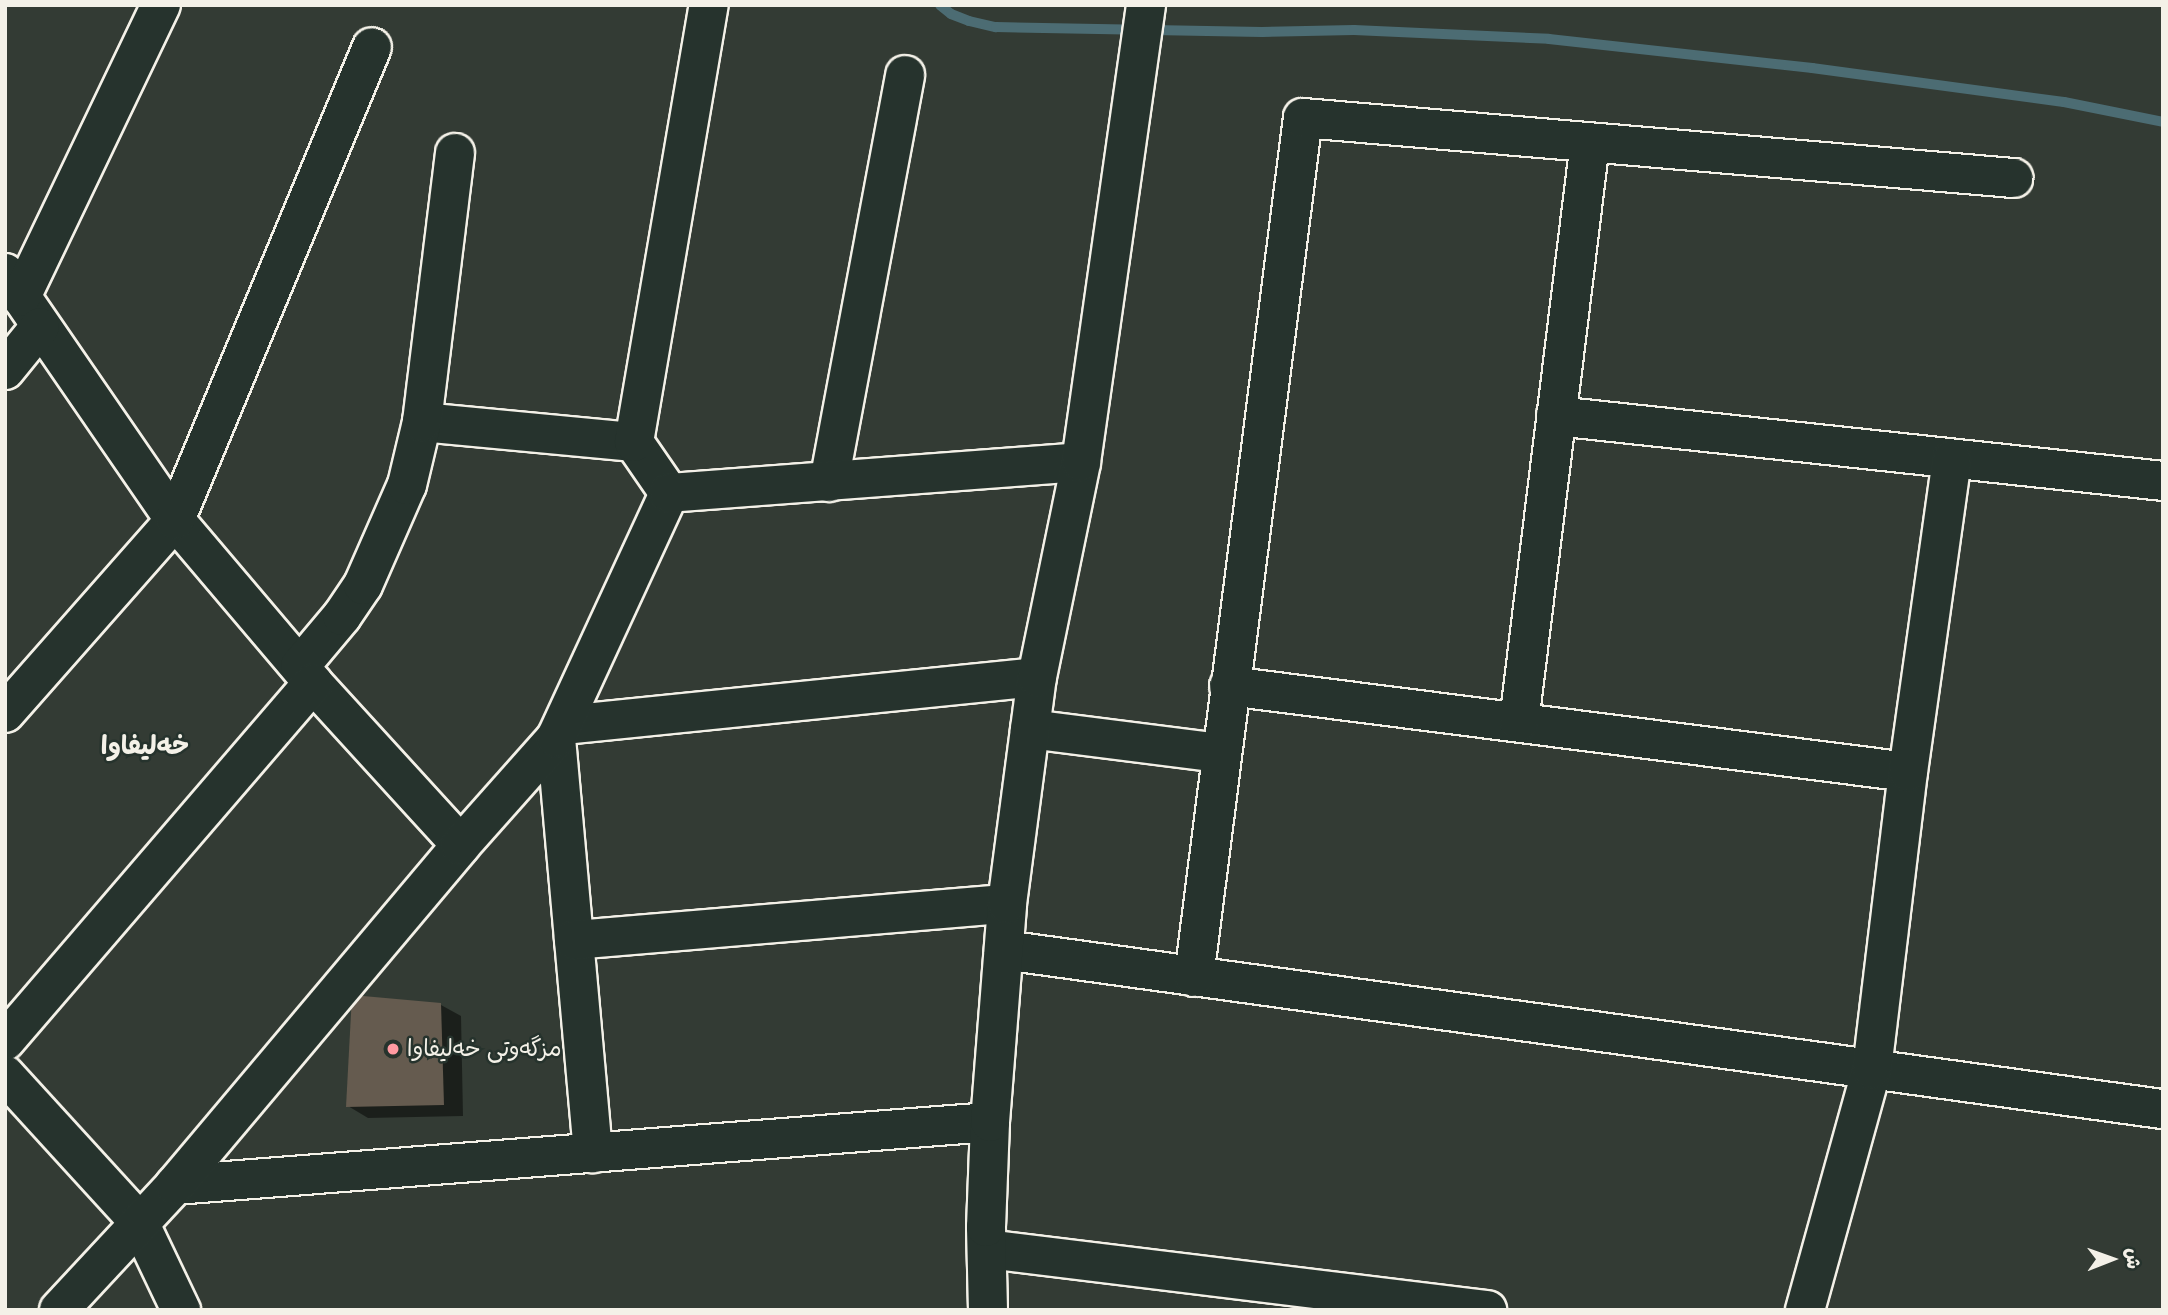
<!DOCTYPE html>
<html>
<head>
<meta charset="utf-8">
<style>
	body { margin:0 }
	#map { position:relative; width:2168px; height:1315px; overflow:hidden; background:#333b34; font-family:Sriracha,"Playpen Sans Arabic",sans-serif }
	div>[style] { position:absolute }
	.shadow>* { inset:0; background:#0007 }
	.stream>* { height:10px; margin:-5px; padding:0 5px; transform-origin:5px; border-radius:5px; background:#4c6c73 }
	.building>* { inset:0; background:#655b4f }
	.roads { filter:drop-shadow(2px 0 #f4f1e8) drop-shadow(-2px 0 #f4f1e8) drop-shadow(0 2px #f4f1e8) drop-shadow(0 -2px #f4f1e8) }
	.minor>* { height:38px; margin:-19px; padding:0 19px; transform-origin:19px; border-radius:19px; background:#26332d }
	.dots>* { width:19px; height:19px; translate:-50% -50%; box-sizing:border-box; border:4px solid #26332d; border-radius:50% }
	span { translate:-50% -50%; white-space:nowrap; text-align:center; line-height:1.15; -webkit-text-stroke:5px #26332d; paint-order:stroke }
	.poi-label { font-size:23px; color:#f4f1e8 }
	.left { translate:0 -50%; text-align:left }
	.quarter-label { font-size:26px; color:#f4f1e8; font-weight:700 }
	.frame { position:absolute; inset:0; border:7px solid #f4f1e8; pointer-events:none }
	.north { position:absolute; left:2077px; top:1224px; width:70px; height:70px; -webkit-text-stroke:5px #26332d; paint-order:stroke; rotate:89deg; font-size:19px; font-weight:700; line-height:28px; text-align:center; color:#f4f1e8 }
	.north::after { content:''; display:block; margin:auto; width:24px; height:32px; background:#f4f1e8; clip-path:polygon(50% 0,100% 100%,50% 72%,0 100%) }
</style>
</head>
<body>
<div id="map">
	<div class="shadow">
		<i style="clip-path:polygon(441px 1005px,461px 1016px,463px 1116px,368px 1118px,348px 1106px)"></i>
	</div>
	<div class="stream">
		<i style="left:940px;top:5px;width:14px;rotate:39deg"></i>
		<i style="left:951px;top:14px;width:19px;rotate:21deg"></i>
		<i style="left:969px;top:21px;width:28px;rotate:13deg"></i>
		<i style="left:996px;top:27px;width:266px;rotate:1.1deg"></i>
		<i style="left:1262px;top:32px;width:92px;rotate:-1.2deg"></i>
		<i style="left:1354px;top:30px;width:195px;rotate:2.6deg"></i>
		<i style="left:1549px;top:39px;width:265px;rotate:6.3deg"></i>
		<i style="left:1812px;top:68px;width:254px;rotate:7.7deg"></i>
		<i style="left:2064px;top:102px;width:101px;rotate:11.4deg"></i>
	</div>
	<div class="building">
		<i style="clip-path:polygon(352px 995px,441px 1003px,444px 1105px,346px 1107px)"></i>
	</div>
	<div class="roads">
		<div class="minor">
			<i style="left:5px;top:273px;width:300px;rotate:55.5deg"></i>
			<i style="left:175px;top:520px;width:214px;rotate:49.7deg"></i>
			<i style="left:313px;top:683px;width:219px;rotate:47.6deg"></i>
			<i style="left:21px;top:297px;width:324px;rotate:-64.4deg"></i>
			<i style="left:5px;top:370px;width:55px;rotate:-50.9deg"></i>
			<i style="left:1556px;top:416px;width:610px;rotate:6.11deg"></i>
			<i style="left:422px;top:422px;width:213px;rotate:5.4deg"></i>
			<i style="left:829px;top:482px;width:414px;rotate:-79.4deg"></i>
			<i style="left:669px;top:493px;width:62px;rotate:-124.5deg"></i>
			<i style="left:634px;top:442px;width:443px;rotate:-80.3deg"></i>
			<i style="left:300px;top:666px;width:65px;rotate:-50deg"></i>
			<i style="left:342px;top:616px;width:37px;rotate:-56deg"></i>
			<i style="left:363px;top:585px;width:109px;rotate:-66.3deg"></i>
			<i style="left:407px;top:485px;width:65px;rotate:-76.6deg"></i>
			<i style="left:422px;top:422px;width:271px;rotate:-83deg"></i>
			<i style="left:1229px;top:686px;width:684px;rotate:7.22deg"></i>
			<i style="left:5px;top:713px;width:257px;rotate:-48.6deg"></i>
			<i style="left:175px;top:520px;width:512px;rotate:-67.39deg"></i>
			<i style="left:1519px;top:722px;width:584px;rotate:-83.02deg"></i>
			<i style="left:565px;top:725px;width:474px;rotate:-5.8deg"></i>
			<i style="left:1030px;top:729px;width:193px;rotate:7.2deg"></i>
			<i style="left:556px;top:738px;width:417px;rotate:84.9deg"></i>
			<i style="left:574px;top:940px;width:434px;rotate:-4.8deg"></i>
			<i style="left:1004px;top:950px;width:1169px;rotate:7.82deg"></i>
			<i style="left:1194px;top:977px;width:866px;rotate:-82.77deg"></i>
			<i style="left:1303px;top:118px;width:713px;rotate:4.83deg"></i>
			<i style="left:5px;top:1041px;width:472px;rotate:-49.3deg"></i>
			<i style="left:5px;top:1075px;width:199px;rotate:47.6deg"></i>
			<i style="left:139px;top:1222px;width:98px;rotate:64.5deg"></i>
			<i style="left:175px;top:1185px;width:817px;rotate:-4.42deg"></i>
			<i style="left:987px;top:1249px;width:504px;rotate:6.96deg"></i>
			<i style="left:59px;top:1310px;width:171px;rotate:-47.1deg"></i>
			<i style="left:175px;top:1185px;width:444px;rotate:-49.9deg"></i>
			<i style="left:461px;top:845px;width:143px;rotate:-48.4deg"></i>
			<i style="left:556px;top:738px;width:270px;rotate:-65.2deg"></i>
			<i style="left:669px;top:493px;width:413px;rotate:-4.3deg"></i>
			<i style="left:988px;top:1310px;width:83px;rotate:-91.4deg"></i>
			<i style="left:986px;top:1227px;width:105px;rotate:-87.8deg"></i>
			<i style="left:990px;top:1122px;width:219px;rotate:-85.5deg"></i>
			<i style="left:1007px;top:904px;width:229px;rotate:-82.5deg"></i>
			<i style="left:1037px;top:677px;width:219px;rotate:-78.4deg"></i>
			<i style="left:1081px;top:462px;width:462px;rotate:-81.9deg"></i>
			<i style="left:1805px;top:1310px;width:250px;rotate:-74.5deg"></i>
			<i style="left:1872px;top:1069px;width:299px;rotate:-83.1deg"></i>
			<i style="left:1908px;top:772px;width:316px;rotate:-82deg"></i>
		</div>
	</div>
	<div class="dots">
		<i style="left:393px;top:1049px;background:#ff9aa2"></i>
	</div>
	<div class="poi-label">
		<span class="left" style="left:407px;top:1049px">مزگەوتی خەلیفاوا</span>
	</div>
	<div class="quarter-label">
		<span style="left:145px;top:746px">خەلیفاوا</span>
	</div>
	<div class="frame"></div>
	<div class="north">ش</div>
</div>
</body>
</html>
